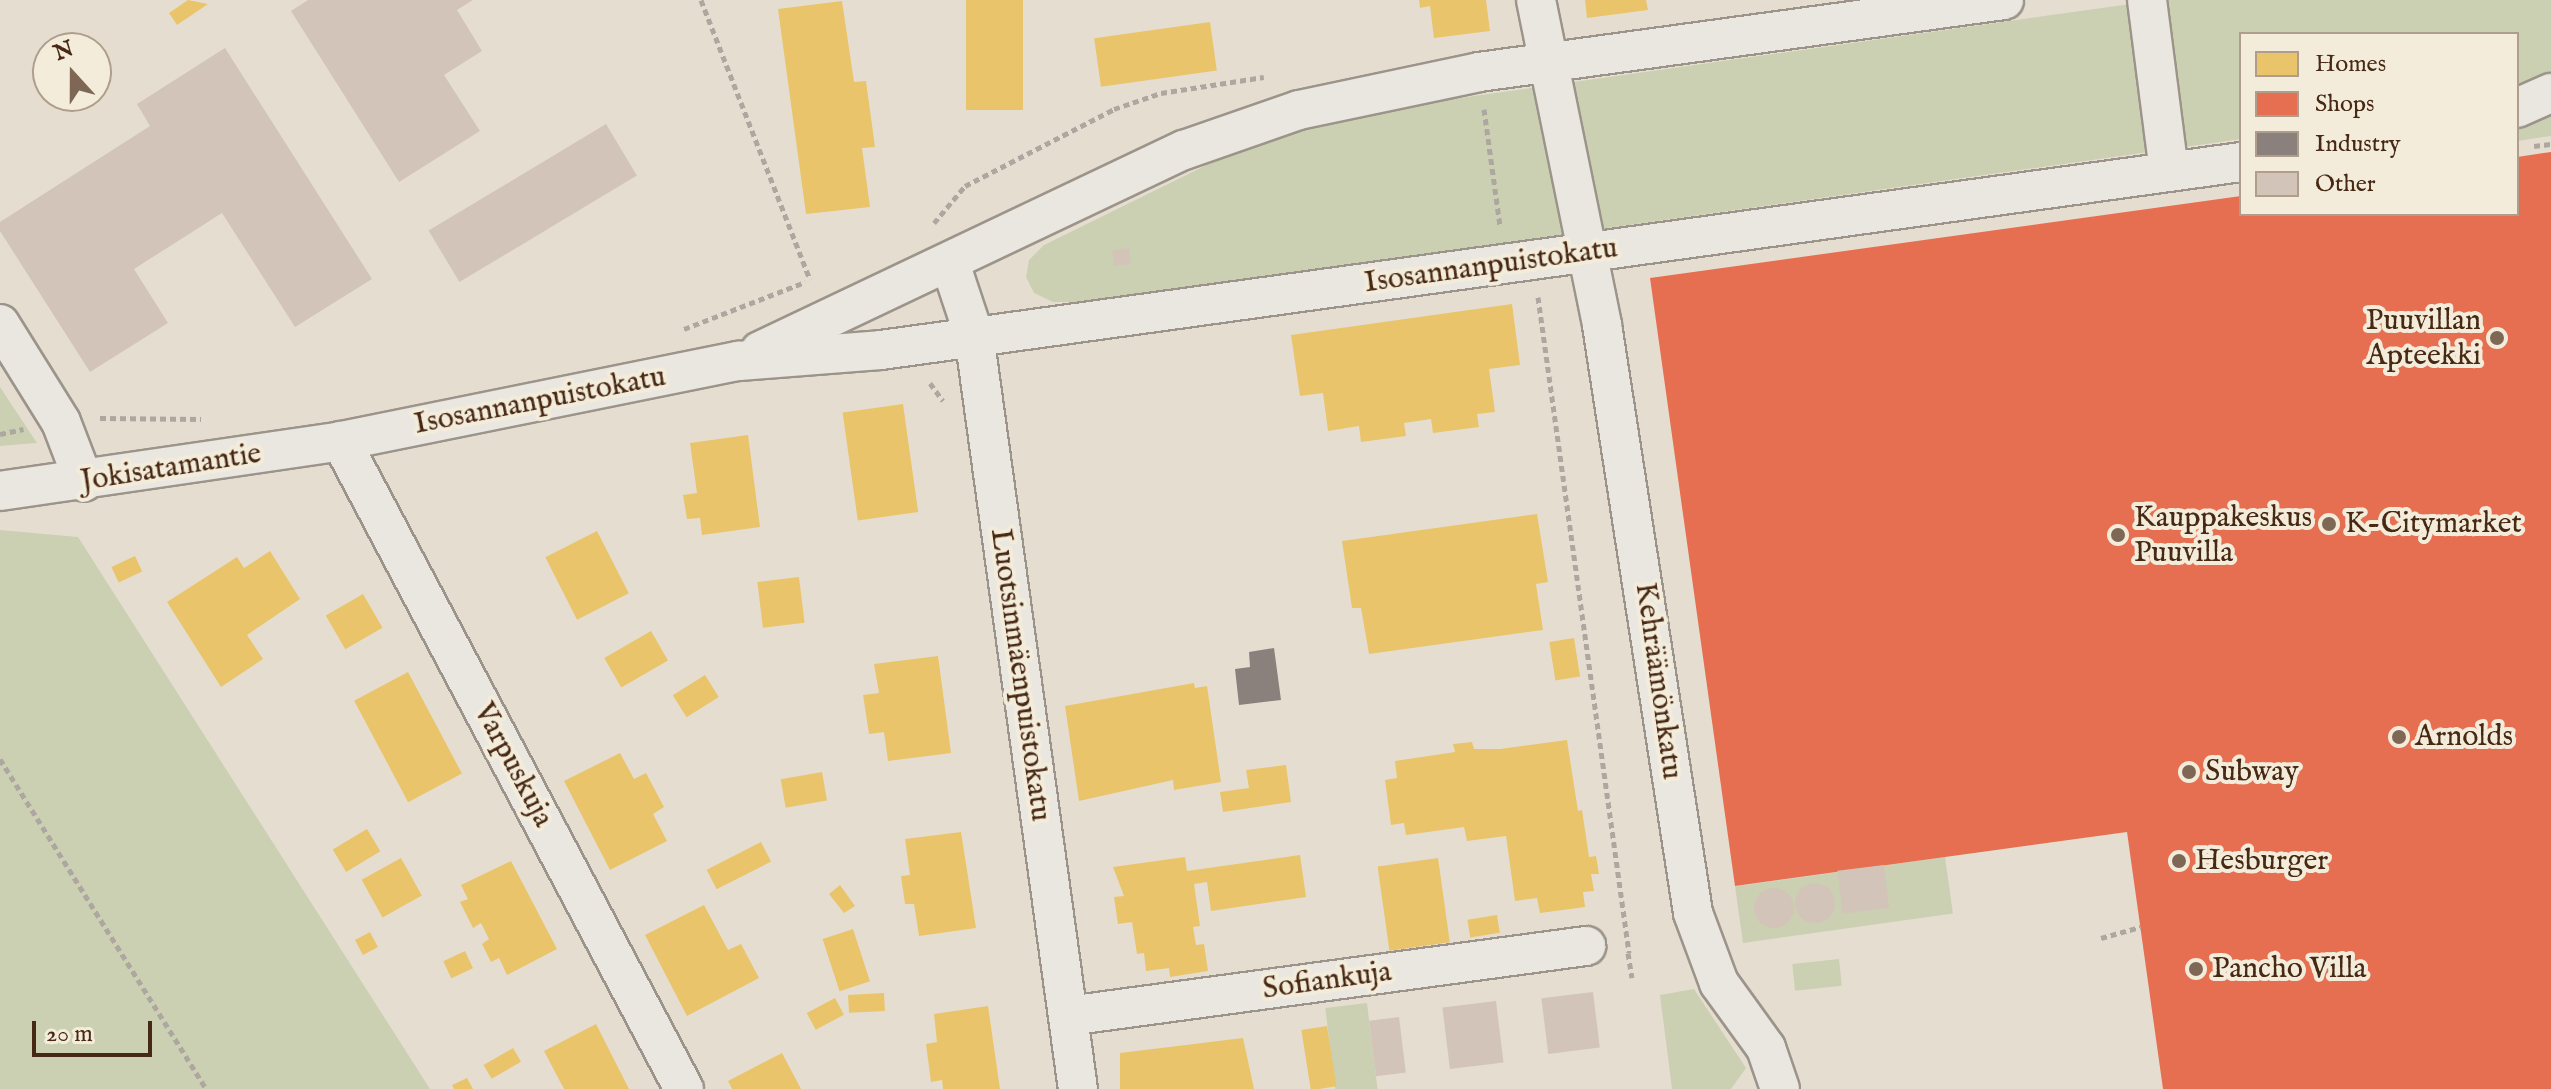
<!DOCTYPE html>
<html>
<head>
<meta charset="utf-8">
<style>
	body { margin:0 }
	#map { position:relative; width:2551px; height:1089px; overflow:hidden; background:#e5ded0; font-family:"IM FELL English",serif }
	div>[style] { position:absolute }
	.green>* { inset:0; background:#cbd0b2; transform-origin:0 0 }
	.homes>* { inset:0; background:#e9c46a; transform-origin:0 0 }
	.shops>* { inset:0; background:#e76f51 }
	.industry>* { inset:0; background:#8a817c }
	.building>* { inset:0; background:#d2c4b8; transform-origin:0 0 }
	.round { border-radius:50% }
	.path>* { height:5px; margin-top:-2.5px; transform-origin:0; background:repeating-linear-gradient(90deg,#ada79f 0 6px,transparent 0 10px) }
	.roads { filter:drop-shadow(2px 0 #9c948a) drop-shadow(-2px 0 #9c948a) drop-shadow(0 2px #9c948a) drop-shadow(0 -2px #9c948a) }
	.minor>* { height:38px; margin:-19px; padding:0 19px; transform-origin:19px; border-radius:19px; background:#eae7e0 }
	.dots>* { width:22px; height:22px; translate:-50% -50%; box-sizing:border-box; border:4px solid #f3ecdb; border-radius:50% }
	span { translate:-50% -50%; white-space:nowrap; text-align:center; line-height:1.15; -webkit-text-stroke:8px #f3ecdb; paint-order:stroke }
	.street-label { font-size:30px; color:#472813 }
	.poi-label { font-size:30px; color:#472813 }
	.right { translate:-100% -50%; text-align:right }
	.left { translate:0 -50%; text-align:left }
	.legend { position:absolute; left:2239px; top:32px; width:280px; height:184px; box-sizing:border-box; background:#f3ecdb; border:2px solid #ae9e8b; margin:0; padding:10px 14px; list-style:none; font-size:24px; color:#472813 }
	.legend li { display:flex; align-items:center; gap:16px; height:40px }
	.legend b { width:40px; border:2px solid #ae9e8b }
	.north { position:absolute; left:32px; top:32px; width:80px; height:80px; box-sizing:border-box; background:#f3ecdb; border:2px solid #ae9e8b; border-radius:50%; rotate:339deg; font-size:22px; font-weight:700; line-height:32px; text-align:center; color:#472813 }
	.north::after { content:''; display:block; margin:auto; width:28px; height:36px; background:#7e6855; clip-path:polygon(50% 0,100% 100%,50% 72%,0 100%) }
	.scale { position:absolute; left:32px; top:1021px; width:120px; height:36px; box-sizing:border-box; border:4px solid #472813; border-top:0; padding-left:10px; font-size:24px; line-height:28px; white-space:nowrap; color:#472813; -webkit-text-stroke:6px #f3ecdb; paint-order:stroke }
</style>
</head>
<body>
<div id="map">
	<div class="green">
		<i style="clip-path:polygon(2159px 0,2551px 0,2551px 75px,2517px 89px,2517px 34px,2241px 34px,2241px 139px,1082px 302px,1053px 302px,1034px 293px,1026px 277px,1029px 260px,1044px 245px,1229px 154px,1296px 129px,1367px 111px)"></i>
		<i style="clip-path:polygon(2551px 109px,2551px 136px,2517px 141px,2517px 126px)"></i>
		<i style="clip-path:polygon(0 387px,37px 443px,0 446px)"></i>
		<i style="clip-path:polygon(0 530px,78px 537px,430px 1089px,0 1089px)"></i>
		<i style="left:1945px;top:857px;width:57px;height:212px;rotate:82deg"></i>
		<i style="left:1839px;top:959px;width:27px;height:47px;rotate:84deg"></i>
		<i style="clip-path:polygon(1694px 989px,1746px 1068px,1731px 1089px,1672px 1089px,1660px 995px)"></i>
		<i style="left:1367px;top:1003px;width:87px;height:42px;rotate:83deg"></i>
	</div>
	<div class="homes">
		<i style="clip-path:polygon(188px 0,208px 4px,177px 25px,169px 13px)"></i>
		<i style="left:966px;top:0;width:57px;height:110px"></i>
		<i style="clip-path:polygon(1419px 0,1486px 0,1490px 31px,1434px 38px,1430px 6px,1420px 8px)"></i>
		<i style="clip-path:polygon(1585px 0,1646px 0,1648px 10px,1587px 18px)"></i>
		<i style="clip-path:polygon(842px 1px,854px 82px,866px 81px,875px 147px,862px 148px,870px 207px,806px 214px,778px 9px)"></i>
		<i style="left:1210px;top:22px;width:49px;height:117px;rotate:82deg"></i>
		<i style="clip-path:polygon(1512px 304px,1520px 365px,1489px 369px,1495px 412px,1477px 414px,1479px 427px,1433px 433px,1431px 419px,1404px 423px,1406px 436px,1361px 442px,1359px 426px,1328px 431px,1323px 393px,1300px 396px,1291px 335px)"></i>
		<i style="left:903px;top:404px;width:109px;height:61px;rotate:82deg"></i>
		<i style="clip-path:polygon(748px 435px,760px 527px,702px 535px,700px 518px,687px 519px,683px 495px,697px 493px,690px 443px)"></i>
		<i style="clip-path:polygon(1537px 514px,1548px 582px,1536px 584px,1543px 630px,1369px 654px,1361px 608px,1352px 608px,1342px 541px)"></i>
		<i style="left:597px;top:531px;width:70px;height:58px;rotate:63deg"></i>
		<i style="clip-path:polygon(270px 551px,300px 599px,247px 635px,263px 659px,221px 687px,167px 602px,237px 557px,244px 568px)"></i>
		<i style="left:135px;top:556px;width:17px;height:26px;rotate:65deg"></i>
		<i style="left:799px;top:577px;width:46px;height:42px;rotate:83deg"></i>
		<i style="left:363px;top:594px;width:39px;height:43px;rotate:60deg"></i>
		<i style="left:651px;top:631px;width:34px;height:54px;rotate:60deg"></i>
		<i style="left:1574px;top:638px;width:39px;height:25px;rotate:81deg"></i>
		<i style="clip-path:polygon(938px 656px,951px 753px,888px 761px,884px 732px,869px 734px,863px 695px,879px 693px,874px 664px)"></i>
		<i style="left:408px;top:672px;width:115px;height:61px;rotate:62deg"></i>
		<i style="left:705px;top:675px;width:26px;height:38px;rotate:58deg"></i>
		<i style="clip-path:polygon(1194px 683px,1195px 688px,1207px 686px,1221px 782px,1174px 790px,1173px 780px,1079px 801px,1065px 706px)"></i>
		<i style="clip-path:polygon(1567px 740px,1578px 811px,1582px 810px,1589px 857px,1596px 856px,1599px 874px,1591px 874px,1594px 891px,1583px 892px,1585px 907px,1540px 913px,1537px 898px,1515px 901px,1506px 836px,1467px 841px,1464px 827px,1406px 835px,1404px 823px,1391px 825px,1385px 780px,1397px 778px,1395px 761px,1455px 752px,1453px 744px,1472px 742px,1474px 749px,1500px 749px)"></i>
		<i style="clip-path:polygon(620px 753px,634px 779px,646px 773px,664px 807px,653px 814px,667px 841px,610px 870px,564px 781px)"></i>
		<i style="clip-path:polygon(1286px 765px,1291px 802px,1223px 812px,1220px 792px,1249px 788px,1246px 770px)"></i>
		<i style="left:822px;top:772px;width:29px;height:42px;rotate:80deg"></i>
		<i style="left:367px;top:829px;width:26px;height:40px;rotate:59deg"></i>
		<i style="clip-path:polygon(961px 832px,976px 928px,919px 936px,914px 904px,905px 904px,901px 876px,910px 875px,905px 839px)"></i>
		<i style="left:761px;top:842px;width:22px;height:61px;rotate:63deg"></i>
		<i style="clip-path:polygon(1300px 855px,1306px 897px,1211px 911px,1207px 882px,1194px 884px,1200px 926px,1193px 927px,1196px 945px,1204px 944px,1208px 971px,1170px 977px,1169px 968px,1146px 971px,1144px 953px,1137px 954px,1132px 922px,1118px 924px,1114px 897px,1124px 896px,1113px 867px,1185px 857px,1187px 871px)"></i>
		<i style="left:401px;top:858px;width:43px;height:45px;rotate:61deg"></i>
		<i style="left:1438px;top:858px;width:85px;height:61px;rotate:82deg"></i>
		<i style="clip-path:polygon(511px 861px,557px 949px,507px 975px,499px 958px,491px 962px,482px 944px,489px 939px,481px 923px,473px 928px,460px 902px,468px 899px,461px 885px)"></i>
		<i style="clip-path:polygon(840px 885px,855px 906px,844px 913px,829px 894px)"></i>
		<i style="clip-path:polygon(704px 905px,728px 950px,741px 944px,759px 978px,687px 1016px,645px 935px)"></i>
		<i style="left:1497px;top:915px;width:18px;height:30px;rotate:81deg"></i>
		<i style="left:853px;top:929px;width:55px;height:32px;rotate:72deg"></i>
		<i style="left:370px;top:932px;width:17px;height:17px;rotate:62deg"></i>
		<i style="left:465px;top:951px;width:19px;height:24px;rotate:65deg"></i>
		<i style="left:884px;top:993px;width:18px;height:36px;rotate:87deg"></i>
		<i style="left:835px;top:998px;width:19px;height:32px;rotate:62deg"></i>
		<i style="clip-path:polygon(988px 1006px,1000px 1089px,943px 1089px,942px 1080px,931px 1082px,926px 1044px,937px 1042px,934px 1014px)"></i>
		<i style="clip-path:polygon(596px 1024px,629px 1089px,564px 1089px,544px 1051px)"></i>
		<i style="left:1327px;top:1026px;width:61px;height:26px;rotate:81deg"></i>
		<i style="clip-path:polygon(1243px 1038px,1254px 1089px,1120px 1089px,1120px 1053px)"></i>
		<i style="left:513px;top:1048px;width:16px;height:34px;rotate:60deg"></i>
		<i style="clip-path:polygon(782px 1053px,801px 1089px,732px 1089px,728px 1081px)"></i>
		<i style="clip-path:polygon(467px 1078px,473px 1089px,454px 1089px,452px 1085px)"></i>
	</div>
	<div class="shops">
		<i style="clip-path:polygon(2551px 152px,2551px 1089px,2163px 1089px,2127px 832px,1735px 886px,1650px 278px,2241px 196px,2241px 214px,2517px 214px,2517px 157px)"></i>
	</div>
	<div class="industry">
		<i style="clip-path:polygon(1274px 648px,1281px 700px,1239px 705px,1235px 669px,1250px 667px,1249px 652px)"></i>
	</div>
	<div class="building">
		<i style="clip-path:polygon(308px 0,473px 0,457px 10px,482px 51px,444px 75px,480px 131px,399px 182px,291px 11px)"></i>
		<i style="clip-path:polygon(225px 48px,372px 279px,295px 327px,222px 213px,134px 269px,168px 323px,90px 372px,0 231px,0 222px,150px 126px,137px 104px)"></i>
		<i style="left:606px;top:124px;width:60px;height:207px;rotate:59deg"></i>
		<i style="left:1129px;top:248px;width:16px;height:17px;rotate:83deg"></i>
		<i style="left:1884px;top:865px;width:43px;height:47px;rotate:83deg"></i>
		<i class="round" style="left:1795px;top:883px;width:40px;height:40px"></i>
		<i class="round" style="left:1754px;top:888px;width:40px;height:40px"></i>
		<i style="left:1593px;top:992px;width:56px;height:52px;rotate:83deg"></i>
		<i style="left:1496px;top:1001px;width:62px;height:54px;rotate:83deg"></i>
		<i style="left:1399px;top:1017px;width:56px;height:30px;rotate:83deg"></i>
	</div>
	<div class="path">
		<i style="left:701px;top:0;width:300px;rotate:68.7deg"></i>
		<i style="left:1484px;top:109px;width:118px;rotate:82.2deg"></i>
		<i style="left:2534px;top:146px;width:17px;rotate:-7deg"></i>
		<i style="left:934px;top:223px;width:48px;rotate:-50deg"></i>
		<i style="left:965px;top:186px;width:168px;rotate:-27.3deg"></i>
		<i style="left:1114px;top:109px;width:50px;rotate:-18.8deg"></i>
		<i style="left:1161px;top:93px;width:104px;rotate:-8.8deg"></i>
		<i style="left:1538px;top:297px;width:662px;rotate:82.1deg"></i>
		<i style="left:684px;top:329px;width:130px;rotate:-21.2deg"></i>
		<i style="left:930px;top:383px;width:22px;rotate:54deg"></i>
		<i style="left:100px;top:418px;width:101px;rotate:0.6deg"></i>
		<i style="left:0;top:434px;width:24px;rotate:-12deg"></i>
		<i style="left:0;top:759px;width:389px;rotate:58deg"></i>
		<i style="left:2101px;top:938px;width:41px;rotate:-15.8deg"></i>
		<i style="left:1628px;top:953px;width:25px;rotate:81deg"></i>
	</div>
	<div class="roads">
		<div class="minor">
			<i style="left:1536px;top:0;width:332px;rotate:78.5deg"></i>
			<i style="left:1602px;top:325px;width:595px;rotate:81.2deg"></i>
			<i style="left:1693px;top:913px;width:75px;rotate:69.6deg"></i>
			<i style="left:1719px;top:983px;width:80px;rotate:54.1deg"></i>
			<i style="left:1766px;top:1048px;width:43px;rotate:71.1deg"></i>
			<i style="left:2147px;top:0;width:173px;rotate:82.7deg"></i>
			<i style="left:2517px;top:108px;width:37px;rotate:-24deg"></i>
			<i style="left:950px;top:263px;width:76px;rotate:71.6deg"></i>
			<i style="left:974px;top:335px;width:761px;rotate:82.15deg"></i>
			<i style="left:0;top:324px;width:115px;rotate:58.1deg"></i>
			<i style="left:61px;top:422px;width:64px;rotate:69deg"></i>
			<i style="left:760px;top:351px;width:469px;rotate:-25.4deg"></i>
			<i style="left:1184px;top:150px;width:122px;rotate:-19.2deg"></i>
			<i style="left:1299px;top:110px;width:184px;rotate:-11.9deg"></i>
			<i style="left:1479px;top:72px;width:530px;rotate:-7.81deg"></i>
			<i style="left:341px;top:441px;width:733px;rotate:62.11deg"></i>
			<i style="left:0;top:491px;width:345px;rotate:-8.3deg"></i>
			<i style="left:341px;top:441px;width:406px;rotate:-11.4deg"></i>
			<i style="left:739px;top:361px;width:142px;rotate:-4.4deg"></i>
			<i style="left:881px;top:350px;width:1373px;rotate:-7.87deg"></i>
			<i style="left:1068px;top:1016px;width:523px;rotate:-7.7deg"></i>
		</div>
	</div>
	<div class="dots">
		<i style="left:2497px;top:338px;background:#7e6855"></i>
		<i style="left:2329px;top:524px;background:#7e6855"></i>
		<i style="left:2118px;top:535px;background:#7e6855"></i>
		<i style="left:2399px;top:737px;background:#7e6855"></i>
		<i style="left:2189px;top:772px;background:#7e6855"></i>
		<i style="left:2179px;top:861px;background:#7e6855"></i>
		<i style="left:2196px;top:969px;background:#7e6855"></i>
	</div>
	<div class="street-label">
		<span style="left:1491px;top:266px;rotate:-8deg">Isosannanpuistokatu</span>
		<span style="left:540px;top:401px;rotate:-11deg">Isosannanpuistokatu</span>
		<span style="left:171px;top:468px;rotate:-9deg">Jokisatamantie</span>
		<span style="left:1020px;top:675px;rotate:82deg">Luotsinmäenpuistokatu</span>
		<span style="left:1658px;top:681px;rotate:82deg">Kehräämönkatu</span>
		<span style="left:513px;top:765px;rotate:62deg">Varpuskuja</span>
		<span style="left:1327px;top:981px;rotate:-8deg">Sofiankuja</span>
	</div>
	<div class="poi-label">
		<span class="right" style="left:2481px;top:338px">Puuvillan<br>Apteekki</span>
		<span class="left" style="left:2134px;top:535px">Kauppakeskus<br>Puuvilla</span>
		<span class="left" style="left:2345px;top:524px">K-Citymarket</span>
		<span class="left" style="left:2415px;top:737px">Arnolds</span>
		<span class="left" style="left:2205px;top:772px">Subway</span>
		<span class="left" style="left:2195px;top:861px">Hesburger</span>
		<span class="left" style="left:2212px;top:969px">Pancho Villa</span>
	</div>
	<ul class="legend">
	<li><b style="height:22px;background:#e9c46a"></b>Homes</li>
	<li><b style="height:22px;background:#e76f51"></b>Shops</li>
	<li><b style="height:22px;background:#8a817c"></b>Industry</li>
	<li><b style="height:22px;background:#d2c4b8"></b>Other</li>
	</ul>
	<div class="north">N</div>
	<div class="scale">20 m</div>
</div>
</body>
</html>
